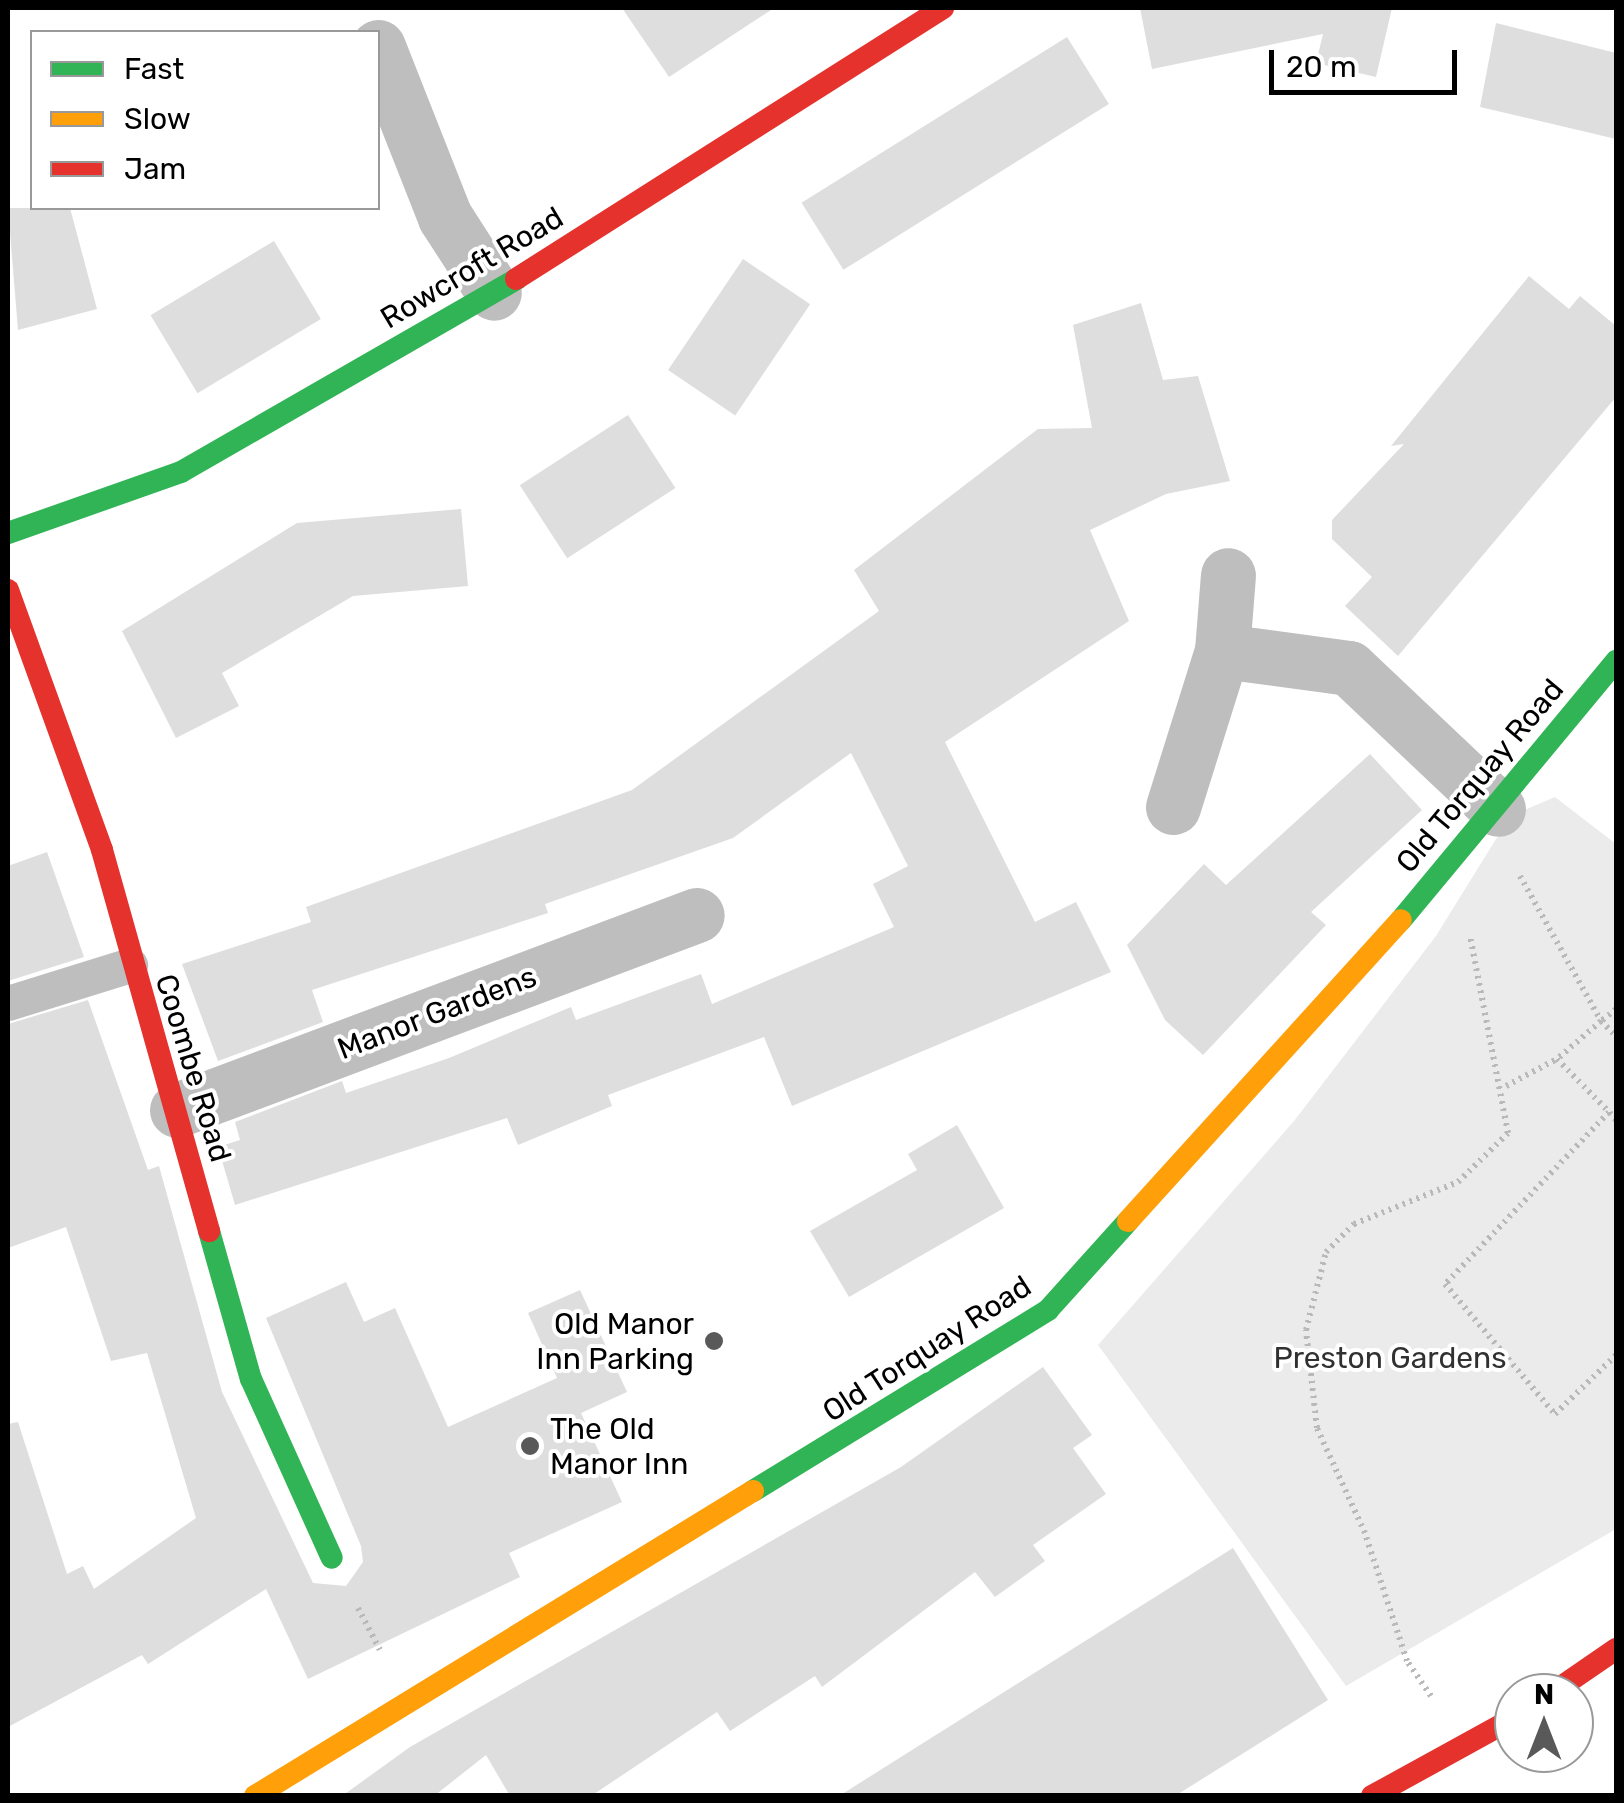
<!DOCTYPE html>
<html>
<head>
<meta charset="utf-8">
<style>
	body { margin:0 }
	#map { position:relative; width:1624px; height:1803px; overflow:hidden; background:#fff; font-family:Rubik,sans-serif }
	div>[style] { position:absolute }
	.green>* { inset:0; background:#ebebeb }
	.building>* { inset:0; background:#dedede; transform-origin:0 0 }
	.path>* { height:6px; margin-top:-3px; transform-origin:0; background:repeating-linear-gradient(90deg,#b9b9b9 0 2.5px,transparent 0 7.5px) }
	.lane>* { height:35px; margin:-17.5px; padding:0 17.5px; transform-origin:17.5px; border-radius:17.5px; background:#bebebe }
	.street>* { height:55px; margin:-27.5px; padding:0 27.5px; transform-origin:27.5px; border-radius:27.5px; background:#bebebe }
	.fast>* { height:22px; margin:-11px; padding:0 11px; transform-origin:11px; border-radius:11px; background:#30b455 }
	.slow>* { height:22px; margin:-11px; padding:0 11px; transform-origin:11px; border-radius:11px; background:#ff9f0a }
	.jam>* { height:22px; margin:-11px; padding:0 11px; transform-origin:11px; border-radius:11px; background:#e5322d }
	.dots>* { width:28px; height:28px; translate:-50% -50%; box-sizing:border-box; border:5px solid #fff; border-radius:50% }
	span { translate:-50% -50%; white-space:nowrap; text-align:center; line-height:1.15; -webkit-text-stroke:8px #fff; paint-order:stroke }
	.street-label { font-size:30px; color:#000 }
	.poi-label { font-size:30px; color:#000 }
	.right { translate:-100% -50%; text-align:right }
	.left { translate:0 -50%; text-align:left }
	.park-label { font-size:30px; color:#313131 }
	.frame { position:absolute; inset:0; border:10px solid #000; pointer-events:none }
	.legend { position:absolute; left:30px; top:30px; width:350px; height:180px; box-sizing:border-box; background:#fff; border:2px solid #999; margin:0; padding:12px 18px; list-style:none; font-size:30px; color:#000 }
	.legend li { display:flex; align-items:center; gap:20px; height:50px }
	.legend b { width:50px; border:2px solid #999 }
	.north { position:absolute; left:1494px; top:1673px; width:100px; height:100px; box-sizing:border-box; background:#fff; border:2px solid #999; border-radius:50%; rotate:0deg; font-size:28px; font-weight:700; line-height:40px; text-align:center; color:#000 }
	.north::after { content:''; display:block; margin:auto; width:35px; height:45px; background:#595959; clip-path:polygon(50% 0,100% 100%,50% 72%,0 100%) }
	.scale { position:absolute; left:1269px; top:50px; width:188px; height:45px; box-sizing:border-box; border:5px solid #000; border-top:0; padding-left:12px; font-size:30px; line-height:35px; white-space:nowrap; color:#000; -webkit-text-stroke:8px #fff; paint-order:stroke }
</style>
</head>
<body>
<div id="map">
	<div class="green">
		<i style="clip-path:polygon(1555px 797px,1616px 844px,1616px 1529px,1346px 1686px,1098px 1345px,1294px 1121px,1436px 936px,1496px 839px,1522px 811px)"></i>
	</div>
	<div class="building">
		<i style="clip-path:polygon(622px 8px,774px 8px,669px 77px)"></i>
		<i style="clip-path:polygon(1140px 8px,1392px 8px,1376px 77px,1316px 63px,1323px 34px,1152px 69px)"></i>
		<i style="clip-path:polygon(1496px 23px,1616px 53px,1616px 139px,1480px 107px)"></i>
		<i style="left:1067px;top:37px;width:79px;height:313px;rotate:58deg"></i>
		<i style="clip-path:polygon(8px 208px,70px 208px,97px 309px,18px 330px)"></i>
		<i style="left:274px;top:241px;width:91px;height:144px;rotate:59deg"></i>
		<i style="left:743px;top:259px;width:81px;height:134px;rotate:34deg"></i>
		<i style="clip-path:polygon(1529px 276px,1569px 309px,1580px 296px,1616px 326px,1616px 397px,1398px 656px,1345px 606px,1372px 577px,1332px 539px,1332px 520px,1404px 444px,1391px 446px)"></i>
		<i style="clip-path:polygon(1141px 303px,1163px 380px,1198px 376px,1230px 481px,1166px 494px,1090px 530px,1129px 621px,945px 742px,1035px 922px,1076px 902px,1111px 972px,792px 1106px,764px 1037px,608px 1095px,612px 1106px,518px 1145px,507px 1118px,235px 1205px,218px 1147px,240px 1140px,235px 1122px,342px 1081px,346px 1093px,449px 1058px,571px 1007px,576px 1020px,701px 974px,712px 1004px,894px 927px,873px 884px,908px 866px,851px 753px,733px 838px,545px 904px,548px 913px,312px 990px,323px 1022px,218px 1061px,182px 964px,311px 922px,306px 907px,632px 790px,879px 611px,854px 570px,1038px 429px,1092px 428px,1073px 325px)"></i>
		<i style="left:628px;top:415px;width:87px;height:129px;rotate:57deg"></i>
		<i style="clip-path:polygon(461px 509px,468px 586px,353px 596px,222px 673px,239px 706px,176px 738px,122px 631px,297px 523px)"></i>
		<i style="clip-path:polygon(1370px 754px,1422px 810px,1311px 912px,1326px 925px,1203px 1055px,1165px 1020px,1127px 945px,1204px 864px,1226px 885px)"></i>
		<i style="clip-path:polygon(47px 852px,84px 957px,8px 981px,8px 866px)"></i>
		<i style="clip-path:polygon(88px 1000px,148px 1170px,159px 1166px,222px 1392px,313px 1583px,346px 1586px,363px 1562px,361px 1546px,266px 1318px,346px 1282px,364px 1322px,395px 1308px,448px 1427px,557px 1378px,528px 1313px,580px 1290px,627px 1392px,581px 1413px,622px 1502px,509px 1553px,520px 1577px,308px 1679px,266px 1589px,148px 1664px,142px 1655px,8px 1727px,8px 1424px,18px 1422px,67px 1574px,83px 1566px,94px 1589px,196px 1518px,147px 1353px,111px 1361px,66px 1227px,8px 1248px,8px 1024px)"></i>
		<i style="clip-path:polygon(957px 1125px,1004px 1208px,849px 1297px,810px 1231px,917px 1170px,908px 1154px)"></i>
		<i style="clip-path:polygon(1043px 1367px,1092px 1435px,1073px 1448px,1106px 1494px,1033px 1545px,1045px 1561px,995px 1597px,975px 1572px,822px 1687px,815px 1676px,730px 1731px,717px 1712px,591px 1796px,510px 1796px,486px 1755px,434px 1796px,342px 1796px,410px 1747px,901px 1467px)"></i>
		<i style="clip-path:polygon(1233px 1548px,1328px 1700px,1175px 1796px,839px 1796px)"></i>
	</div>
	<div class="path">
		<i style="left:1520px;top:876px;width:166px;rotate:60.8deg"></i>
		<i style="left:1601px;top:1021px;width:58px;rotate:139.2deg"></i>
		<i style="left:1557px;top:1059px;width:74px;rotate:45.5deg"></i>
		<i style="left:1616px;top:1009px;width:19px;rotate:141deg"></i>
		<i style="left:1601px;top:1021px;width:21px;rotate:45deg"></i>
		<i style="left:1506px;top:1086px;width:58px;rotate:-27.9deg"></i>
		<i style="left:1616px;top:1120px;width:11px;rotate:-131deg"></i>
		<i style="left:1609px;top:1112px;width:238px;rotate:133.6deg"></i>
		<i style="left:1445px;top:1284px;width:170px;rotate:49.8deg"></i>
		<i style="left:1555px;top:1414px;width:85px;rotate:-44deg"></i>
		<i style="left:358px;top:1608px;width:47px;rotate:62.4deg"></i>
		<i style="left:1431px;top:1696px;width:42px;rotate:-124.4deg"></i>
		<i style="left:1407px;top:1661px;width:135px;rotate:-108.2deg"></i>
		<i style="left:1365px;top:1533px;width:115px;rotate:-114.6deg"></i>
		<i style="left:1317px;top:1428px;width:99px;rotate:-96.4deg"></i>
		<i style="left:1306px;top:1330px;width:81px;rotate:-75.6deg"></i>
		<i style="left:1326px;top:1252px;width:40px;rotate:-45deg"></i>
		<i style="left:1354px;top:1224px;width:112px;rotate:-22deg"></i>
		<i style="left:1458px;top:1182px;width:70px;rotate:-44.4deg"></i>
		<i style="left:1508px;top:1133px;width:201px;rotate:-100.9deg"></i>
	</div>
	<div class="lane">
		<i style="left:8px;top:1003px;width:128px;rotate:-17.3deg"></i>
	</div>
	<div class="street">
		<i style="left:378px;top:47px;width:183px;rotate:68.5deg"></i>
		<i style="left:445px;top:217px;width:90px;rotate:57.2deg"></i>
		<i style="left:1222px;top:651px;width:76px;rotate:-85.5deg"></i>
		<i style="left:1173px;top:807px;width:164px;rotate:-72.6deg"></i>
		<i style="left:1222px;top:651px;width:128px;rotate:7.6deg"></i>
		<i style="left:1349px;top:668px;width:205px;rotate:43.4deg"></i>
		<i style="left:177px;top:1110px;width:555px;rotate:-20.56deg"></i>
	</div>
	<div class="fast">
		<i style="left:8px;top:533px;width:183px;rotate:-19.4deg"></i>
		<i style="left:181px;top:472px;width:387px;rotate:-29.9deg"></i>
		<i style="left:1401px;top:920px;width:337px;rotate:-50.3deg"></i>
		<i style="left:209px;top:1231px;width:154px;rotate:74.2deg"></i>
		<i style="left:251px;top:1379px;width:196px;rotate:65.7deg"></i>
		<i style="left:753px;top:1491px;width:346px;rotate:-31.5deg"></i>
		<i style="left:1048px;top:1310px;width:120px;rotate:-48deg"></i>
	</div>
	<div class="slow">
		<i style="left:1128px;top:1221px;width:406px;rotate:-47.8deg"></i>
		<i style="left:255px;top:1796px;width:584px;rotate:-31.49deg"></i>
	</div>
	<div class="jam">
		<i style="left:516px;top:279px;width:506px;rotate:-32.4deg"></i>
		<i style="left:8px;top:590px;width:276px;rotate:70.1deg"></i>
		<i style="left:102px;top:850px;width:396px;rotate:74.3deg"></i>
		<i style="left:1552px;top:1693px;width:78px;rotate:-34.5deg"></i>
		<i style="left:1372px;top:1796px;width:162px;rotate:-28.8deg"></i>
	</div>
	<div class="dots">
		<i style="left:714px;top:1341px;background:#595959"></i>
		<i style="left:530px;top:1446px;background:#595959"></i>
	</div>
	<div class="street-label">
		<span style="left:472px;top:268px;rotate:-31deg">Rowcroft Road</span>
		<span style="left:1480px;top:776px;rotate:-50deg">Old Torquay Road</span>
		<span style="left:437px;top:1013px;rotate:-21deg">Manor Gardens</span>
		<span style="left:193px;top:1068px;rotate:73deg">Coombe Road</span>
		<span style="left:927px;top:1349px;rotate:-33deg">Old Torquay Road</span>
	</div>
	<div class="poi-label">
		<span class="right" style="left:694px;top:1341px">Old Manor<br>Inn Parking</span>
		<span class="left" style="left:550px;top:1446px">The Old<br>Manor Inn</span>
	</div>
	<div class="park-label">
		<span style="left:1390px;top:1358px">Preston Gardens</span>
	</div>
	<div class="frame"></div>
	<ul class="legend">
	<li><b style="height:12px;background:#30b455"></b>Fast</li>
	<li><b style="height:12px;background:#ff9f0a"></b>Slow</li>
	<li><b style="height:12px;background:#e5322d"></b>Jam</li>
	</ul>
	<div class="north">N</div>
	<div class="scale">20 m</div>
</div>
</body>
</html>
